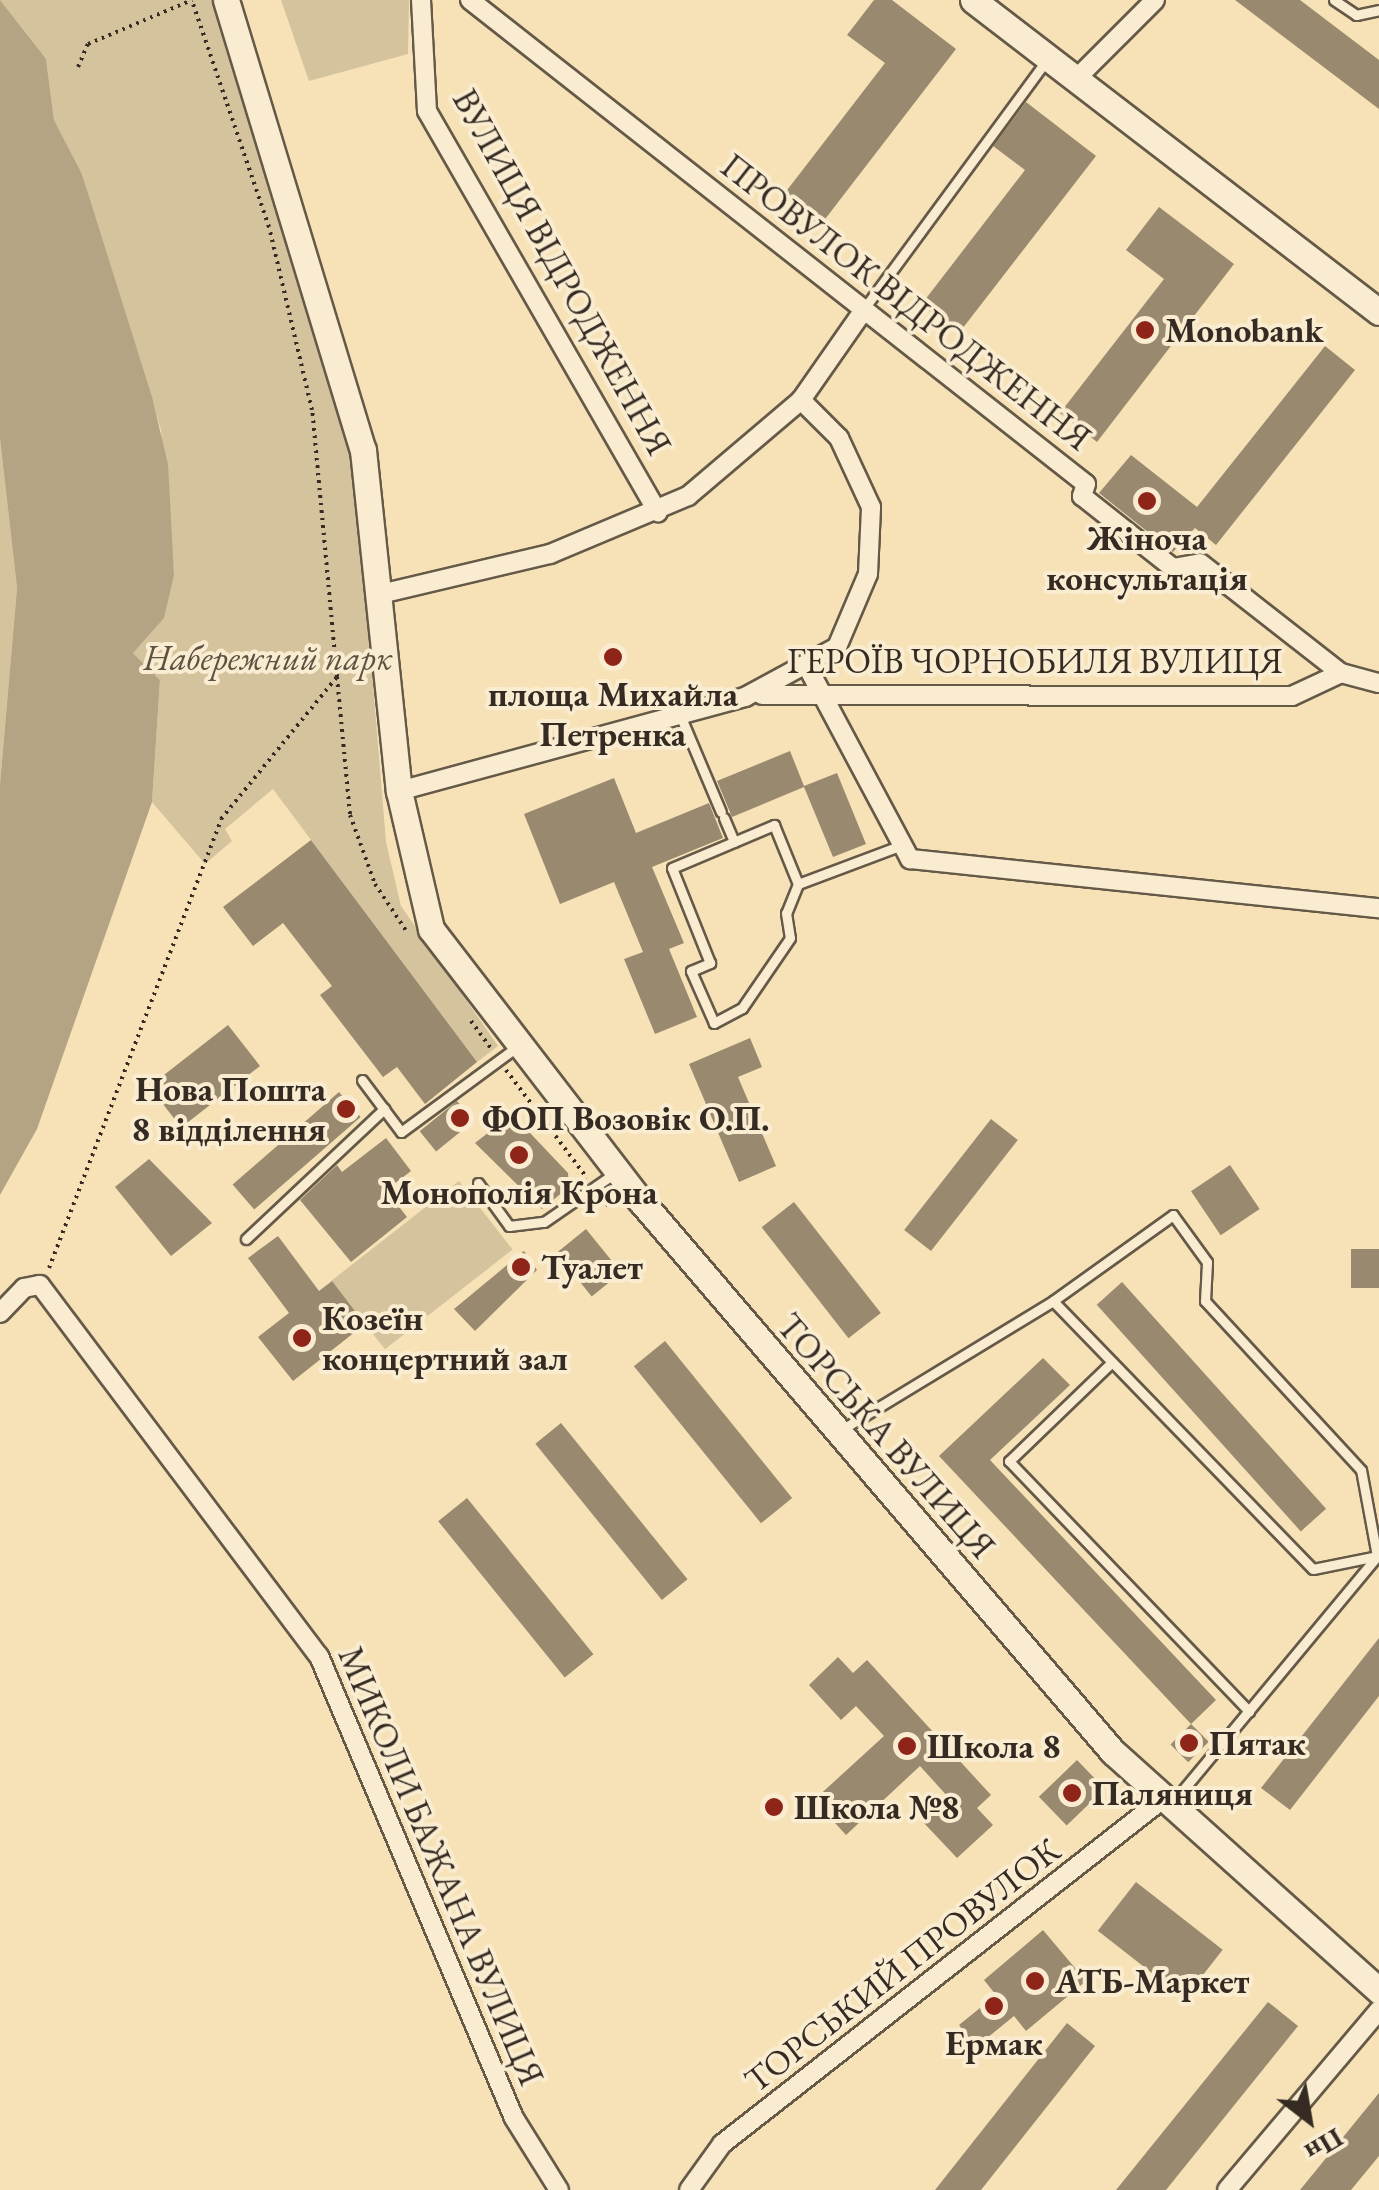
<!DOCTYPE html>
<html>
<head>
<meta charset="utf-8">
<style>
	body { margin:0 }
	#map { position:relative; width:1379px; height:2190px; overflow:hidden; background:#f6e2b6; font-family:"EB Garamond",serif }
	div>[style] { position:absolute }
	.green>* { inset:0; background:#d5c39d; transform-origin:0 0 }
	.water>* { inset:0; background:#b4a484 }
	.building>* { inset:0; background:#998a6f; transform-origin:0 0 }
	.path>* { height:4px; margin-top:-2px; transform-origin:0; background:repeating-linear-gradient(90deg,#352b23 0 2.5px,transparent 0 7.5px) }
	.roads { filter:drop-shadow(2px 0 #655948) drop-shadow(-2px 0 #655948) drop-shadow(0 2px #655948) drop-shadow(0 -2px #655948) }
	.lane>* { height:9px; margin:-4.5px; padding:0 4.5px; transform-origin:4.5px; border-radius:4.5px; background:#f9ecd0 }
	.street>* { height:18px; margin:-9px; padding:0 9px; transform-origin:9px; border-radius:9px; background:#f9ecd0 }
	.secondary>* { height:25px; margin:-12.5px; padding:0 12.5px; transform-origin:12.5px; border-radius:12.5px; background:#f9ecd0 }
	.dots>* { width:28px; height:28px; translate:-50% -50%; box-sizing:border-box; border:5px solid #f9ecd0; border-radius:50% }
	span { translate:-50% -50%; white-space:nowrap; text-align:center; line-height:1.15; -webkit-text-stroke:8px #f9ecd0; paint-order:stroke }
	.street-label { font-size:35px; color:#352b23 }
	.poi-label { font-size:35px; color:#352b23; font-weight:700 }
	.left { translate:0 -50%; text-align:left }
	.right { translate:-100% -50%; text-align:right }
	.park-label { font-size:35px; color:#5d5142; font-style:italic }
	.north { position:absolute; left:1259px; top:2070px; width:100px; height:100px; -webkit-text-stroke:8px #f9ecd0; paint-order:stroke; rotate:149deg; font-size:28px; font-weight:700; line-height:40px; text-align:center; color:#352b23 }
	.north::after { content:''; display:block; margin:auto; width:35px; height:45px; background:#352b23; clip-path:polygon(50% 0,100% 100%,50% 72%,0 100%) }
</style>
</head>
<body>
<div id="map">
	<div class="green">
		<i style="clip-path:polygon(0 0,216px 0,354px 453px,386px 842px,401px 906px,498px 1046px,477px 1062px,273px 789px,225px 829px,232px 841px,205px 864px,152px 802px,160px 680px,133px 653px,174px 575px,161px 430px,82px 174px,54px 120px,46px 60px)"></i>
		<i style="clip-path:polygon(281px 0,409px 0,408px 54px,309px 81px)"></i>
		<i style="clip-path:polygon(0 439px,17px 588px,0 784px)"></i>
		<i style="left:459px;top:1181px;width:87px;height:162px;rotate:52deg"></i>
	</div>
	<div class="water">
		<i style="clip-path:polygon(0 0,46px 59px,54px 120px,82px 174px,152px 397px,168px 464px,174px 575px,164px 618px,133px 653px,160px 680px,152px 802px,37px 1129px,0 1195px,0 784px,17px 588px,0 439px)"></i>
	</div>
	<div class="building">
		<i style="clip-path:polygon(874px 0,892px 0,956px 49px,819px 227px,781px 198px,885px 63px,847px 35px)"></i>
		<i style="clip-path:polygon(1235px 0,1300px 0,1379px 60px,1379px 109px)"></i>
		<i style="clip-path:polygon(1026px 102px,1096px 156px,959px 333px,921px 305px,1025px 170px,993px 146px)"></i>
		<i style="clip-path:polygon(1159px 207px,1234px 264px,1097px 442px,1060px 413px,1164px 279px,1126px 250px)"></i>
		<i style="clip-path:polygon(1325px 346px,1355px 370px,1216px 545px,1195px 528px,1173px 552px,1099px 493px,1131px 455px,1197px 507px)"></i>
		<i style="clip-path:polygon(790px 751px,804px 786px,837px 773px,866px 844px,833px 857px,804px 787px,732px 817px,717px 781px)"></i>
		<i style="clip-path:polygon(614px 778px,636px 833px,709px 803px,723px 838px,652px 867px,684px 943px,669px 949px,697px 1017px,655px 1034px,624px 959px,643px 952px,614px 882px,560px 904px,524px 814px)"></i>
		<i style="clip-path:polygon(311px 840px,477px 1062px,425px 1104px,397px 1067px,383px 1077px,320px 995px,332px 986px,283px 923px,253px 946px,223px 907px)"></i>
		<i style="left:228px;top:1025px;width:52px;height:100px;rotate:52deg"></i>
		<i style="clip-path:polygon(750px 1038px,762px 1067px,738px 1077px,776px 1166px,739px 1182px,689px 1064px)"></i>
		<i style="left:339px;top:1092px;width:33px;height:141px;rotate:49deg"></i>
		<i style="left:457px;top:1101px;width:26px;height:48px;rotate:51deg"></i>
		<i style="clip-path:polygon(512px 1114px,568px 1173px,569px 1187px,542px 1209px,475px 1143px)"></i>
		<i style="left:991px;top:1119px;width:34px;height:141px;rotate:38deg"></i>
		<i style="clip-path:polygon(386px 1138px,411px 1171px,386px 1190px,407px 1217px,351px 1262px,300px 1200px,337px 1165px,342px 1172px)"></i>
		<i style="clip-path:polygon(149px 1159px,212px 1223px,171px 1256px,115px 1187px)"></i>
		<i style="left:1230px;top:1165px;width:53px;height:47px;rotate:56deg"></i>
		<i style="left:794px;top:1202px;width:141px;height:41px;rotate:52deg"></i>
		<i style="left:586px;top:1229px;width:56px;height:38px;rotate:51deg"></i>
		<i style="clip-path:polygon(278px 1236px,319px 1291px,332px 1281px,365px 1324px,293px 1381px,258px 1337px,289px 1313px,248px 1258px)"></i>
		<i style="left:1351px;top:1249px;width:28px;height:39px"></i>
		<i style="clip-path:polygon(524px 1251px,537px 1270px,475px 1331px,454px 1309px)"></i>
		<i style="left:1122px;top:1282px;width:305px;height:34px;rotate:48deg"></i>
		<i style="left:665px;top:1341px;width:202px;height:40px;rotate:51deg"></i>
		<i style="clip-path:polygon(1043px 1358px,1070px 1385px,990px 1460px,1216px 1700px,1191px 1724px,939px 1456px)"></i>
		<i style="left:561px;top:1423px;width:201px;height:33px;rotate:51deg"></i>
		<i style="left:467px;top:1498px;width:201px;height:37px;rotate:51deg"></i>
		<i style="clip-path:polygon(1379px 1638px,1379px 1696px,1290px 1810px,1261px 1788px)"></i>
		<i style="clip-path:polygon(838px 1657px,853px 1673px,867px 1660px,991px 1795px,977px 1808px,993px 1825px,957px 1858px,923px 1822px,949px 1798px,920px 1766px,846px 1835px,814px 1800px,884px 1736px,856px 1706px,841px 1720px,809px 1685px)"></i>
		<i style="left:1191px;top:1724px;width:25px;height:29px;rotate:45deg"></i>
		<i style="left:1077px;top:1760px;width:40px;height:53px;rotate:46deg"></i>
		<i style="left:1136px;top:1882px;width:110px;height:62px;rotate:38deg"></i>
		<i style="clip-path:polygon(1043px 1930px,1086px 1981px,1026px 2031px,1014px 2016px,976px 2047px,959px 2025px,996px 1995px,984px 1980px)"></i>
		<i style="clip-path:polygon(1268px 2002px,1298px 2026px,1166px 2190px,1116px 2190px)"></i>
		<i style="clip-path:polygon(1067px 2023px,1095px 2046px,981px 2190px,935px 2190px)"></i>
		<i style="clip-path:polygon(1379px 2093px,1379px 2156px,1351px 2190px,1300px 2190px)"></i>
	</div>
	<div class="path">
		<i style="left:78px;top:67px;width:25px;rotate:-67deg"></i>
		<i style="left:88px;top:44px;width:113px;rotate:-22.9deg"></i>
		<i style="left:337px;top:677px;width:139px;rotate:84.6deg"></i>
		<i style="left:350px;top:815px;width:73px;rotate:70.1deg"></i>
		<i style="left:375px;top:884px;width:58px;rotate:56.3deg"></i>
		<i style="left:471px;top:1021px;width:36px;rotate:54deg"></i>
		<i style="left:506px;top:1070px;width:135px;rotate:53.1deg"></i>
		<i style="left:602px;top:1198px;width:11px;rotate:52deg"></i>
		<i style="left:49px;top:1268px;width:481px;rotate:-69deg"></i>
		<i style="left:221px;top:819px;width:183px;rotate:-50.8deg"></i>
		<i style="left:337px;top:677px;width:268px;rotate:-95.3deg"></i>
		<i style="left:312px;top:410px;width:188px;rotate:-103.2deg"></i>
		<i style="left:269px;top:227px;width:239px;rotate:-108.8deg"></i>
	</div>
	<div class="roads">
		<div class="lane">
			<i style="left:1334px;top:0;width:27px;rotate:34deg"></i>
			<i style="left:1356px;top:15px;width:24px;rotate:-12deg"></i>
			<i style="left:863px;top:310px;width:309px;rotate:-53.7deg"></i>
			<i style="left:680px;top:715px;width:105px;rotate:67.1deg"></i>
			<i style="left:724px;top:818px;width:26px;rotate:67deg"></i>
			<i style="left:798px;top:884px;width:31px;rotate:112deg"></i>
			<i style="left:786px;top:913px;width:25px;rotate:81deg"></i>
			<i style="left:790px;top:938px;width:85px;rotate:124.4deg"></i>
			<i style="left:742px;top:1008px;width:32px;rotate:152deg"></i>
			<i style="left:714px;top:1023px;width:57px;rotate:-113.9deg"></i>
			<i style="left:691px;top:971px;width:21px;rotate:-23deg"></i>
			<i style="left:710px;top:963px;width:102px;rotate:-111.8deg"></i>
			<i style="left:672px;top:868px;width:111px;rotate:-22.9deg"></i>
			<i style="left:774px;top:825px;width:64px;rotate:67.9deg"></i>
			<i style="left:798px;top:884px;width:111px;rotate:-20.6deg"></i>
			<i style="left:362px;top:1080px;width:65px;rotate:53.1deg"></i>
			<i style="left:401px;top:1132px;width:145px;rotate:-36.3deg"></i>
			<i style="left:478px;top:1183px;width:53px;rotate:54.2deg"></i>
			<i style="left:509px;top:1226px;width:35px;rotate:-7deg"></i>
			<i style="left:544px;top:1222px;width:86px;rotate:-34.6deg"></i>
			<i style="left:246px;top:1239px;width:190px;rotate:-43.3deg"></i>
			<i style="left:1112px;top:1362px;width:143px;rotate:136.1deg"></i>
			<i style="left:1009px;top:1461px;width:347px;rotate:46.2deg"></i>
			<i style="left:841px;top:1430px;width:248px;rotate:-31.3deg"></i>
			<i style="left:1053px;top:1301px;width:373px;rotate:45.9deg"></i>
			<i style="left:1313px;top:1569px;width:65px;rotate:-11.5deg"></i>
			<i style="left:1377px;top:1556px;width:87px;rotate:-100.5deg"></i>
			<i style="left:1361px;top:1470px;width:230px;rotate:-132.7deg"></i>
			<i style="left:1205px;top:1301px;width:39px;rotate:-87deg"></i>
			<i style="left:1207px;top:1262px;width:58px;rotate:-125.9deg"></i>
			<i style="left:1173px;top:1215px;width:148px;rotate:144.4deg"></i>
			<i style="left:1173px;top:1802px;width:320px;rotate:-50.3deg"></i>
		</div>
		<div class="street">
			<i style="left:421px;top:0;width:111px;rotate:86.9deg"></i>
			<i style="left:427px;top:111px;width:463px;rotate:60.1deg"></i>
			<i style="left:470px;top:0;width:783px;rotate:38.16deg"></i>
			<i style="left:1086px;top:484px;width:13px;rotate:108deg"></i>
			<i style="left:1082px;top:496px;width:116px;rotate:38.4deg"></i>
			<i style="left:1173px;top:568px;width:27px;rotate:-10deg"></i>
			<i style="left:1200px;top:563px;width:179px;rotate:38deg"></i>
			<i style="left:1080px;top:75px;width:106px;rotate:-45deg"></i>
			<i style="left:385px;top:593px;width:170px;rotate:-13.3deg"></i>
			<i style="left:550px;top:554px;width:150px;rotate:-22.8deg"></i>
			<i style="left:688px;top:496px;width:148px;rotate:-40.3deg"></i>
			<i style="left:801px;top:400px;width:108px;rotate:-55.1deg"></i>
			<i style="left:808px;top:668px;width:217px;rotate:61.9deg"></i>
			<i style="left:910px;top:859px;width:472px;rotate:6deg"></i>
			<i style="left:762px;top:695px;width:530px;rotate:0.11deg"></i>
			<i style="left:1292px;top:696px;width:54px;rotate:-25.1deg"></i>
			<i style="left:1341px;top:673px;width:39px;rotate:15deg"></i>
			<i style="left:399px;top:791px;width:359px;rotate:-15.2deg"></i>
			<i style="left:745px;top:697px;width:105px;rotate:-28.5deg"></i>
			<i style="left:837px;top:647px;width:79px;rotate:-67deg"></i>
			<i style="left:868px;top:574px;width:67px;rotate:-87.4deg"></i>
			<i style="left:871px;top:507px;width:76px;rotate:-114.9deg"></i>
			<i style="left:839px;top:438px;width:54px;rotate:-135deg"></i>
			<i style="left:0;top:1313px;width:35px;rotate:-46deg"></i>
			<i style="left:24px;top:1288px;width:16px;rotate:-11deg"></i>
			<i style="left:40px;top:1285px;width:464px;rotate:53.1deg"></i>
			<i style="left:319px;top:1656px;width:501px;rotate:67.12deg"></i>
			<i style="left:514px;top:2118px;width:85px;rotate:58deg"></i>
			<i style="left:689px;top:2190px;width:57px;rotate:-54.3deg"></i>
			<i style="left:722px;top:2144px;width:561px;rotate:-38.05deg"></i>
			<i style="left:1227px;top:2190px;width:236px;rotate:-49.8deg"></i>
		</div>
		<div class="secondary">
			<i style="left:226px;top:0;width:470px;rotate:73.1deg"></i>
			<i style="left:363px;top:450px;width:343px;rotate:84deg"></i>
			<i style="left:399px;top:791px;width:142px;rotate:76.9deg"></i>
			<i style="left:431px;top:929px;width:342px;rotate:52.4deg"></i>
			<i style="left:640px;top:1200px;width:727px;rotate:49.41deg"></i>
			<i style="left:1113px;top:1752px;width:358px;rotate:41.9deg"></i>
			<i style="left:973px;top:0;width:512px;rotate:37.54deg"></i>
		</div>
	</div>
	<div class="dots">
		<i style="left:1145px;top:330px;background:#8f2418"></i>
		<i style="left:1147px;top:501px;background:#8f2418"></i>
		<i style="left:613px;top:657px;background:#8f2418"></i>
		<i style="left:346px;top:1109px;background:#8f2418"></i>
		<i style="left:460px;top:1118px;background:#8f2418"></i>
		<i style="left:519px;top:1155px;background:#8f2418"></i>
		<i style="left:521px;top:1267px;background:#8f2418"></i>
		<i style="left:302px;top:1338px;background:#8f2418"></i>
		<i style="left:1189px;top:1743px;background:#8f2418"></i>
		<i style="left:907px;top:1746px;background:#8f2418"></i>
		<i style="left:1072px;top:1793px;background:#8f2418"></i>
		<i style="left:774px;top:1807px;background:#8f2418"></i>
		<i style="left:1035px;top:1981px;background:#8f2418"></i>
		<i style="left:994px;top:2006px;background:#8f2418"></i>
	</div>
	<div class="street-label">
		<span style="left:562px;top:272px;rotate:61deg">ВУЛИЦЯ ВІДРОДЖЕННЯ</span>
		<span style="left:906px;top:302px;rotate:38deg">ПРОВУЛОК ВІДРОДЖЕННЯ</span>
		<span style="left:1035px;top:661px">ГЕРОЇВ ЧОРНОБИЛЯ ВУЛИЦЯ</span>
		<span style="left:886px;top:1436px;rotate:49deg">ТОРСЬКА ВУЛИЦЯ</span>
		<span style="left:441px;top:1866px;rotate:67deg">МИКОЛИ БАЖАНА ВУЛИЦЯ</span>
		<span style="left:902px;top:1965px;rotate:-38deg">ТОРСЬКИЙ ПРОВУЛОК</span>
	</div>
	<div class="poi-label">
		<span class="left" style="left:1165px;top:330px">Monobank</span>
		<span style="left:1147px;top:558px">Жіноча<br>консультація</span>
		<span style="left:613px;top:714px">площа Михайла<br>Петренка</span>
		<span class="right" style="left:326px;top:1109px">Нова Пошта<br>8 відділення</span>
		<span class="left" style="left:482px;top:1118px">ФОП Возовік О.П.</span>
		<span style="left:519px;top:1192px">Монополія Крона</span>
		<span class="left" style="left:541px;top:1267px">Туалет</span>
		<span class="left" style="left:322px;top:1338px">Козеїн<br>концертний зал</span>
		<span class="left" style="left:1209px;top:1743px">Пятак</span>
		<span class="left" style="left:927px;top:1746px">Школа 8</span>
		<span class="left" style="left:1092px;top:1793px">Паляниця</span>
		<span class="left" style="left:794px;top:1807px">Школа №8</span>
		<span class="left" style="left:1055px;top:1981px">АТБ-Маркет</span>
		<span style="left:994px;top:2043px">Ермак</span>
	</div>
	<div class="park-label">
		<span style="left:268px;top:658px">Набережний парк</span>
	</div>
	<div class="north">Пн</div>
</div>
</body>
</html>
